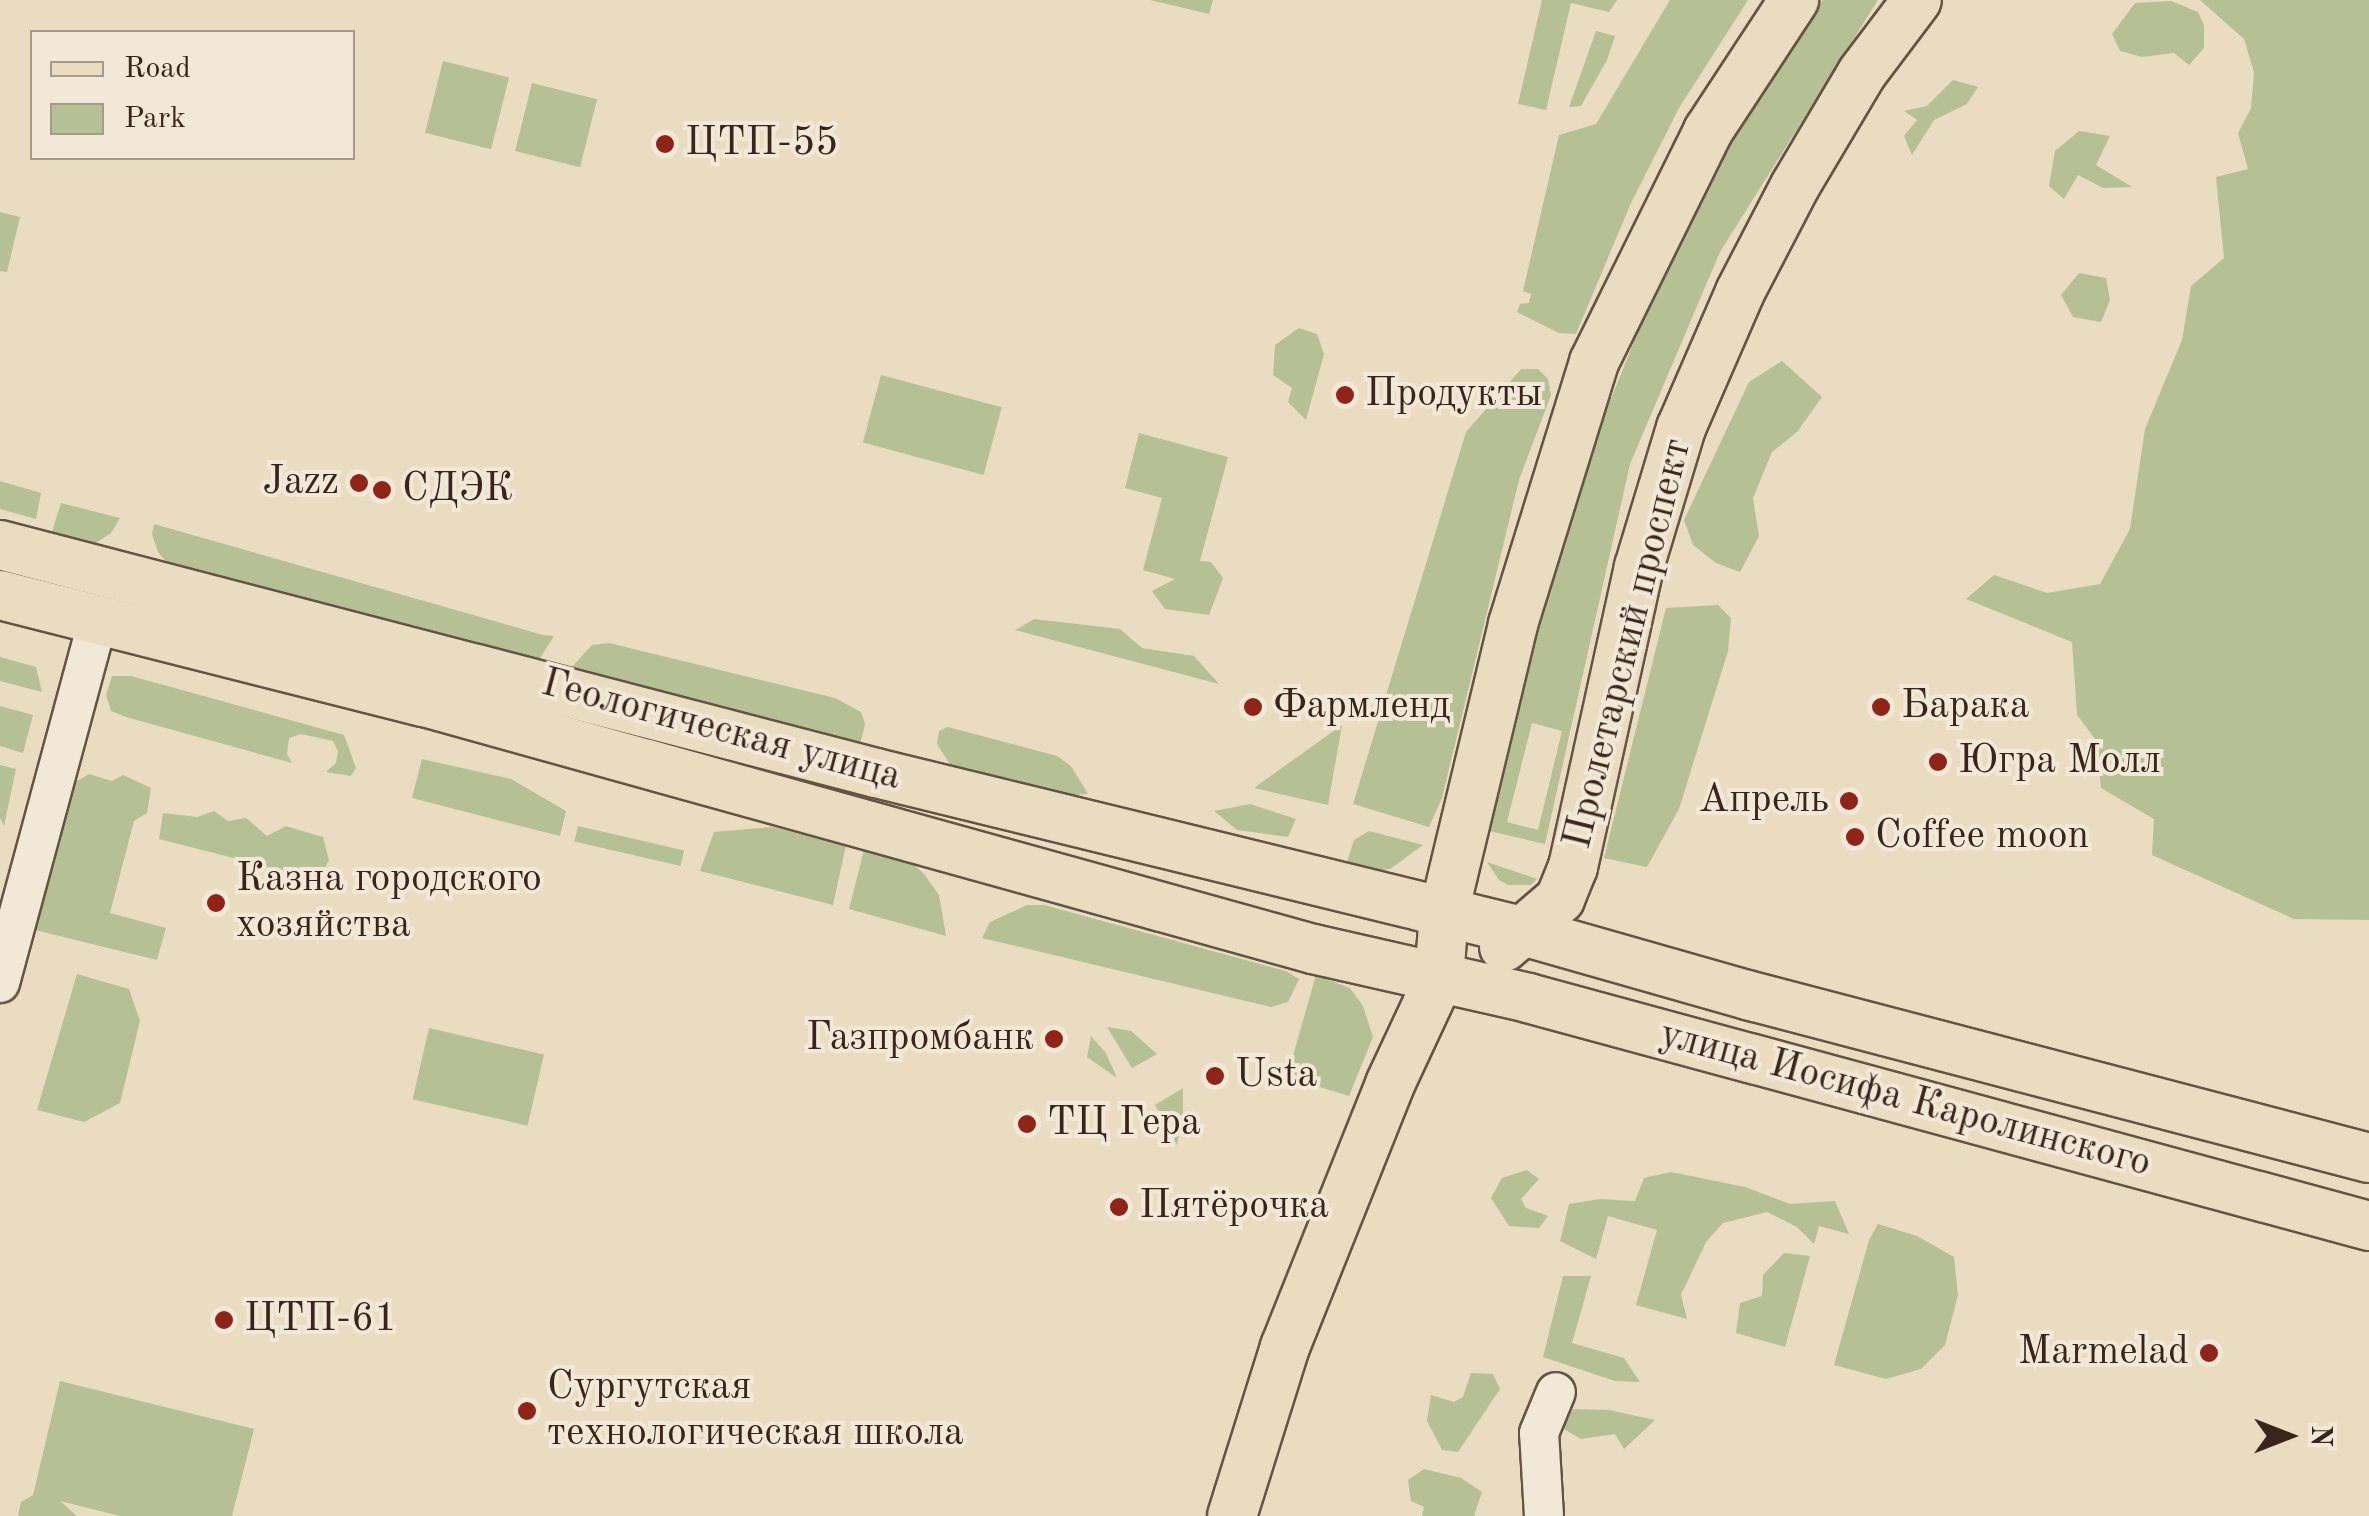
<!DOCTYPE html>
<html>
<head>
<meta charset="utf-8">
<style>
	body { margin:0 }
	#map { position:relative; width:2369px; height:1516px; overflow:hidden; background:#e9dcc1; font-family:"Old Standard TT",serif }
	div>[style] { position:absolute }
	.green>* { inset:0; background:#b5c094; transform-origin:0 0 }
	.roads { filter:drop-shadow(2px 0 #655344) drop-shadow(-2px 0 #655344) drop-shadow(0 2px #655344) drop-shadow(0 -2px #655344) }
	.minor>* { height:38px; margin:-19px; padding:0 19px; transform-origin:19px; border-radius:19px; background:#f1e8d7 }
	.major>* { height:48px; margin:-24px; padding:0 24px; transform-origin:24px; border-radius:24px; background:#e9dcc1 }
	.dots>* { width:28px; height:28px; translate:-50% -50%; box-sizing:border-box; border:5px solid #f1e8d7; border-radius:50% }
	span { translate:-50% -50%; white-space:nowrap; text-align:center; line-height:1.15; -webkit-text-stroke:8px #f1e8d7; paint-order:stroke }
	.poi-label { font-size:40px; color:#39251b }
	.left { translate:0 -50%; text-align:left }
	.right { translate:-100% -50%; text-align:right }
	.street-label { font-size:40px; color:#39251b }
	.legend { position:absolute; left:30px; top:30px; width:325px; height:130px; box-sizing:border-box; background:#f1e8d7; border:2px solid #a79a8c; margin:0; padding:12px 18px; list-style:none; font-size:30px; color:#39251b }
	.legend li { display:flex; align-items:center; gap:20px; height:50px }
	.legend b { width:50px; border:2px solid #a79a8c }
	.north { position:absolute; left:2239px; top:1386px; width:100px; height:100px; -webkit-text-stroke:8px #f1e8d7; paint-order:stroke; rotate:90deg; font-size:28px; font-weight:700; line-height:40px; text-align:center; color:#39251b }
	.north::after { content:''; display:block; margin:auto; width:35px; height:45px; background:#39251b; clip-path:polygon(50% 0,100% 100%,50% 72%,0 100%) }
</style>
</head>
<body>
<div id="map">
	<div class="green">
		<i style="clip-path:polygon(1150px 0,1213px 0,1209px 14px)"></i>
		<i style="clip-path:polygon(1542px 0,1617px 0,1609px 12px,1571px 3px,1546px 110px,1518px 104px)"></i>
		<i style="clip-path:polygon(1670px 0,1748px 0,1679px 108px,1631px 203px,1576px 334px,1559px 333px,1517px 312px,1520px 304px,1529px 303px,1531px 294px,1523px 291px,1559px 135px,1596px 124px)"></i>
		<i style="clip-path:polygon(evenodd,1823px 0,1878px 0,1720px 252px,1630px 464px,1545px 844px,1489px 831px,1548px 589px,1591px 448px,1655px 290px,1709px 182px,1759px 94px,1823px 0,1532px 723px,1562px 731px,1538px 830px,1507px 822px,1532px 723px)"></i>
		<i style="clip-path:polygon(2200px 0,2369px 0,2369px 920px,2294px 919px,2152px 855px,2154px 819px,2101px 788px,2096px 740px,2077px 715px,2072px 642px,1966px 599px,1994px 575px,2047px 593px,2100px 584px,2130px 529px,2145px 429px,2182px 340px,2191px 286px,2224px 258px,2216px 177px,2248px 169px,2238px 133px,2251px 108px,2254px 72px,2244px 39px)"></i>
		<i style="clip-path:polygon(2171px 1px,2198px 12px,2204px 25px,2204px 48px,2189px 65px,2174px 53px,2142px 57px,2120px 51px,2112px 34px,2135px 3px)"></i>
		<i style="clip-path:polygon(1596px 31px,1615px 36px,1607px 60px,1581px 106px,1569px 107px)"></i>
		<i style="left:443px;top:61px;width:68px;height:74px;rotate:14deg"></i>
		<i style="clip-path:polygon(1953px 80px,1978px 87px,1967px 104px,1934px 120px,1912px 155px,1904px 136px,1917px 120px,1904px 111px,1927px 106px)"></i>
		<i style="left:532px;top:83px;width:67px;height:70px;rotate:14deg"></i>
		<i style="clip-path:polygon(2079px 131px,2110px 136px,2096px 165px,2132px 187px,2103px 188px,2078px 175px,2064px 199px,2049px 186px,2055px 151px)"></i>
		<i style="clip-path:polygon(0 212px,20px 217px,7px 272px,0 271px)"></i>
		<i style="clip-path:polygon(2079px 273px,2106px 278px,2110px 300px,2101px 322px,2073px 317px,2061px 295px)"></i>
		<i style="clip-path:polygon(1299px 328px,1317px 334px,1324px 354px,1306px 420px,1288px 402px,1292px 388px,1273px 375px,1275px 345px)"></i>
		<i style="clip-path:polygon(1782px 361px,1822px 397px,1797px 432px,1772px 452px,1753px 498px,1759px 536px,1740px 572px,1716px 563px,1693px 545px,1684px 520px,1749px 382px)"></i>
		<i style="clip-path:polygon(1521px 369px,1538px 369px,1548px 379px,1551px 395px,1519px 480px,1442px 798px,1429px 827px,1353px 804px,1466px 432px)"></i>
		<i style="left:881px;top:375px;width:125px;height:70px;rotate:15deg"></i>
		<i style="clip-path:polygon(1139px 433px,1228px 457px,1200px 561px,1211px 562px,1223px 578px,1209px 615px,1165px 609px,1152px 591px,1175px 579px,1143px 570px,1162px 498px,1125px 488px)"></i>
		<i style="clip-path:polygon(0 481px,41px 493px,36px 519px,0 509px)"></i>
		<i style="clip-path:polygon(61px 503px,120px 518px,111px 533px,96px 543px,49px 541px)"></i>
		<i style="clip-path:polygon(154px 524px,543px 635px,554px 636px,537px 663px,171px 568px,158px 552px,152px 534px)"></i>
		<i style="clip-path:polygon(1718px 605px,1731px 618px,1728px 651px,1679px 809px,1647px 867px,1604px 858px,1666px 608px)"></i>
		<i style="clip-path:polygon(1034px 619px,1120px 629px,1142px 648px,1194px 656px,1219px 684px,1015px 630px)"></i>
		<i style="clip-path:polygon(609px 643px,835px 698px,861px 712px,865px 724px,861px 741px,851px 747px,577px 678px,571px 668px,592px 645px)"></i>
		<i style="clip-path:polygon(0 657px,36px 667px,42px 692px,0 681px)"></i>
		<i style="clip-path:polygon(112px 676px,131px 676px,344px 735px,356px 768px,351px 776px,326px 772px,336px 763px,338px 751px,333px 741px,301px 734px,289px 738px,287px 754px,292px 763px,126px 717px,111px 711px,106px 695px)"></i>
		<i style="clip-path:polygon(0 706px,33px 715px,23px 753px,0 746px)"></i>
		<i style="clip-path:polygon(1342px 725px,1328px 805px,1254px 788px)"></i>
		<i style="clip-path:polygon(948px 727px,1057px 756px,1071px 766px,1088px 794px,1049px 797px,964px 774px,951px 766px,937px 744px,939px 731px)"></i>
		<i style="clip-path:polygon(422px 759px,511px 779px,566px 811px,560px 836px,412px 798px)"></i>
		<i style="clip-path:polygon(0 765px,16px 769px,4px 826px,0 818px)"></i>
		<i style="clip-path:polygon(89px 774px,112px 781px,123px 775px,151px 788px,147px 813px,134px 821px,110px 913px,166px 928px,157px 960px,31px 929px,69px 786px)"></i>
		<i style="clip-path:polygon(1250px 804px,1296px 819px,1288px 837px,1237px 830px,1214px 811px)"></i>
		<i style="clip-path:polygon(214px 811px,228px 821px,246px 818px,267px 836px,286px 826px,323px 837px,329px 860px,319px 880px,159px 839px,163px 813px,197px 817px)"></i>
		<i style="left:578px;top:826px;width:109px;height:16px;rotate:13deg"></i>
		<i style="clip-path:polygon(772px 827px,846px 845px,833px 905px,700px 871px,714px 832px)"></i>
		<i style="clip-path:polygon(1369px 831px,1423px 845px,1390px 869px,1368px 872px,1345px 868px,1354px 840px)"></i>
		<i style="clip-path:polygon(864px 850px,908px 859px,924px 874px,939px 895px,946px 936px,849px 909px)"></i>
		<i style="clip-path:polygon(1487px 862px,1537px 879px,1531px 885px,1508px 885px,1499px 880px)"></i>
		<i style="clip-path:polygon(1027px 905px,1044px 905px,1286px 971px,1299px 979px,1288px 1002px,1271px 1007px,982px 938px,990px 922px)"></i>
		<i style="clip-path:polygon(77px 974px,129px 989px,140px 1021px,120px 1103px,84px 1122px,37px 1110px)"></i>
		<i style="clip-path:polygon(1316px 975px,1350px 988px,1363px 1006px,1373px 1037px,1349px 1096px,1287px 1077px)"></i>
		<i style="clip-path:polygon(1107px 1027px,1131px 1031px,1157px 1054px,1132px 1068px)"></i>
		<i style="left:429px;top:1028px;width:118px;height:73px;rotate:13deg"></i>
		<i style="clip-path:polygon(1091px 1036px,1106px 1053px,1117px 1078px,1087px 1057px)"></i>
		<i style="clip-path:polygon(1183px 1088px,1183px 1115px,1177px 1145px,1155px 1105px)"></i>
		<i style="clip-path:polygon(1527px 1170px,1539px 1179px,1521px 1199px,1526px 1208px,1548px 1216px,1539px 1228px,1509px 1226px,1491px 1198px,1502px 1178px)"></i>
		<i style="clip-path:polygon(1671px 1172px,1745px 1187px,1790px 1204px,1835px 1201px,1849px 1234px,1819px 1226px,1814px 1244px,1797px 1227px,1767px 1212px,1723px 1223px,1706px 1242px,1681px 1295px,1687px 1319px,1636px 1305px,1657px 1230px,1608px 1216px,1596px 1259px,1560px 1241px,1569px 1204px,1600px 1199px,1635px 1201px,1644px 1178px)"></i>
		<i style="clip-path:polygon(1878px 1224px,1917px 1236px,1954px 1257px,1958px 1295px,1945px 1345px,1921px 1369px,1886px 1379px,1834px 1365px,1869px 1240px)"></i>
		<i style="clip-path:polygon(1784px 1253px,1810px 1256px,1785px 1347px,1736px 1333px,1740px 1303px,1762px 1296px,1763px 1275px)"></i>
		<i style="clip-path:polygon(1563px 1276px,1591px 1276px,1572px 1343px,1624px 1358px,1640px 1382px,1615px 1381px,1543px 1357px)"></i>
		<i style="clip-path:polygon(1471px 1373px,1493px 1374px,1500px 1389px,1458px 1452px,1442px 1450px,1427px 1421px,1431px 1395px,1454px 1402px,1463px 1397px)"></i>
		<i style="clip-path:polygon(60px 1381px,254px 1429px,232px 1516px,120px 1516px,60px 1501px,77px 1516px,99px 1516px,18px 1516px,21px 1502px,33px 1495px)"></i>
		<i style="clip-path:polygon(1573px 1409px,1609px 1410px,1655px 1420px,1624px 1449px,1615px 1434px,1581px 1439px,1562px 1428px)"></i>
		<i style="clip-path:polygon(1424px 1469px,1461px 1478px,1482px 1492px,1474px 1516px,1422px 1516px,1424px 1507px,1411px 1501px,1408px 1480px)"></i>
	</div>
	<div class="roads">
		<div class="minor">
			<i style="left:0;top:983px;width:376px;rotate:-74.9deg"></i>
			<i style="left:1544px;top:1516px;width:83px;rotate:-93.4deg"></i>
			<i style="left:1539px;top:1433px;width:44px;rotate:-67.5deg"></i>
		</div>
		<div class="major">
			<i style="left:0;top:545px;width:905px;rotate:14.59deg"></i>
			<i style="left:876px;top:773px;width:669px;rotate:13.75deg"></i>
			<i style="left:1526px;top:932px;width:230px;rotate:15.9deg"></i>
			<i style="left:1747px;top:995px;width:643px;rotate:14.68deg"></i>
			<i style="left:0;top:595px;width:437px;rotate:14.2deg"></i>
			<i style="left:424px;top:702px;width:923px;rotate:15.53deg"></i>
			<i style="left:1313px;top:949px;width:221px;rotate:12.8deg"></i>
			<i style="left:1528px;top:998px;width:871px;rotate:15.17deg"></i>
			<i style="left:1504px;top:947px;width:74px;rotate:-40.6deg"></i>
			<i style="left:1560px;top:899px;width:35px;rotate:-68deg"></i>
			<i style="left:1573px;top:867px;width:307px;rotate:-77.6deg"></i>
			<i style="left:1639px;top:567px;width:145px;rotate:-73.2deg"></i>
			<i style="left:1681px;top:428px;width:148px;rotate:-66.5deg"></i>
			<i style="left:1740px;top:292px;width:119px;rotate:-62.6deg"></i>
			<i style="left:1795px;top:186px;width:131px;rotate:-59.3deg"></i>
			<i style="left:1862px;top:73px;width:91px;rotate:-53deg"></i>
			<i style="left:1232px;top:1516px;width:177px;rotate:-72.6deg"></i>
			<i style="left:1285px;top:1347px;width:283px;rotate:-68.2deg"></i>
			<i style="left:1390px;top:1084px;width:116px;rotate:-65deg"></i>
			<i style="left:1439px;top:979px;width:67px;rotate:-85.7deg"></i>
			<i style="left:1444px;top:912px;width:296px;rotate:-76.5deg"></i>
			<i style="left:1513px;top:624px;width:274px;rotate:-72.8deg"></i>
			<i style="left:1594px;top:362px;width:258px;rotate:-63.7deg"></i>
			<i style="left:1708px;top:131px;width:157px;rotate:-56.7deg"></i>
		</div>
	</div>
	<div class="dots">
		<i style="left:665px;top:144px;background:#8f2418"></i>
		<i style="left:1345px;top:395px;background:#8f2418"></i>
		<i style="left:359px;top:483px;background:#8f2418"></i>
		<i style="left:382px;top:490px;background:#8f2418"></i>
		<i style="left:1253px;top:707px;background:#8f2418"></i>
		<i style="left:1881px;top:707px;background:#8f2418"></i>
		<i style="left:1938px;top:762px;background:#8f2418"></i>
		<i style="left:1849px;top:801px;background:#8f2418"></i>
		<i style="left:1855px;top:837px;background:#8f2418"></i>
		<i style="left:216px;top:903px;background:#8f2418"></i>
		<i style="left:1054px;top:1039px;background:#8f2418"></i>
		<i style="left:1215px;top:1076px;background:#8f2418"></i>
		<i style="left:1027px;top:1124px;background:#8f2418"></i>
		<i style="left:1119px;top:1207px;background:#8f2418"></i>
		<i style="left:224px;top:1320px;background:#8f2418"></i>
		<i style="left:2209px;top:1353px;background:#8f2418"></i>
		<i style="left:527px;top:1411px;background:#8f2418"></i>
	</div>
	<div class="poi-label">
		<span class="left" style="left:685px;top:144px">ЦТП-55</span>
		<span class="left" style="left:1365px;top:395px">Продукты</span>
		<span class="right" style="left:339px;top:483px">Jazz</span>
		<span class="left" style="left:402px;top:490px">СДЭК</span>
		<span class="left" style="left:1273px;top:707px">Фармленд</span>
		<span class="left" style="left:1901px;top:707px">Барака</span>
		<span class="left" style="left:1958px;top:762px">Югра Молл</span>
		<span class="right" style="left:1829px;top:801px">Апрель</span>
		<span class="left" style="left:1875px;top:837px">Coffee moon</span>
		<span class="left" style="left:236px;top:903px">Казна городского<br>хозяйства</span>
		<span class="right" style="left:1034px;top:1039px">Газпромбанк</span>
		<span class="left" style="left:1235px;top:1076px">Usta</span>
		<span class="left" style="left:1047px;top:1124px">ТЦ Гера</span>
		<span class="left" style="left:1139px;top:1207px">Пятёрочка</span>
		<span class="left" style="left:244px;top:1320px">ЦТП-61</span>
		<span class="right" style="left:2189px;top:1353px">Marmelad</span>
		<span class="left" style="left:547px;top:1411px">Сургутская<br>технологическая школа</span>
	</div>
	<div class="street-label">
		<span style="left:1629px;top:644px;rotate:-76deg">Пролетарский проспект</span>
		<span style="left:721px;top:731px;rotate:15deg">Геологическая улица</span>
		<span style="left:1905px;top:1100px;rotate:15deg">улица Иосифа Каролинского</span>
	</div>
	<ul class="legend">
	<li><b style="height:12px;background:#e9dcc1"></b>Road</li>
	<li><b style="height:28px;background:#b5c094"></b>Park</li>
	</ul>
	<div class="north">N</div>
</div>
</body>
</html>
